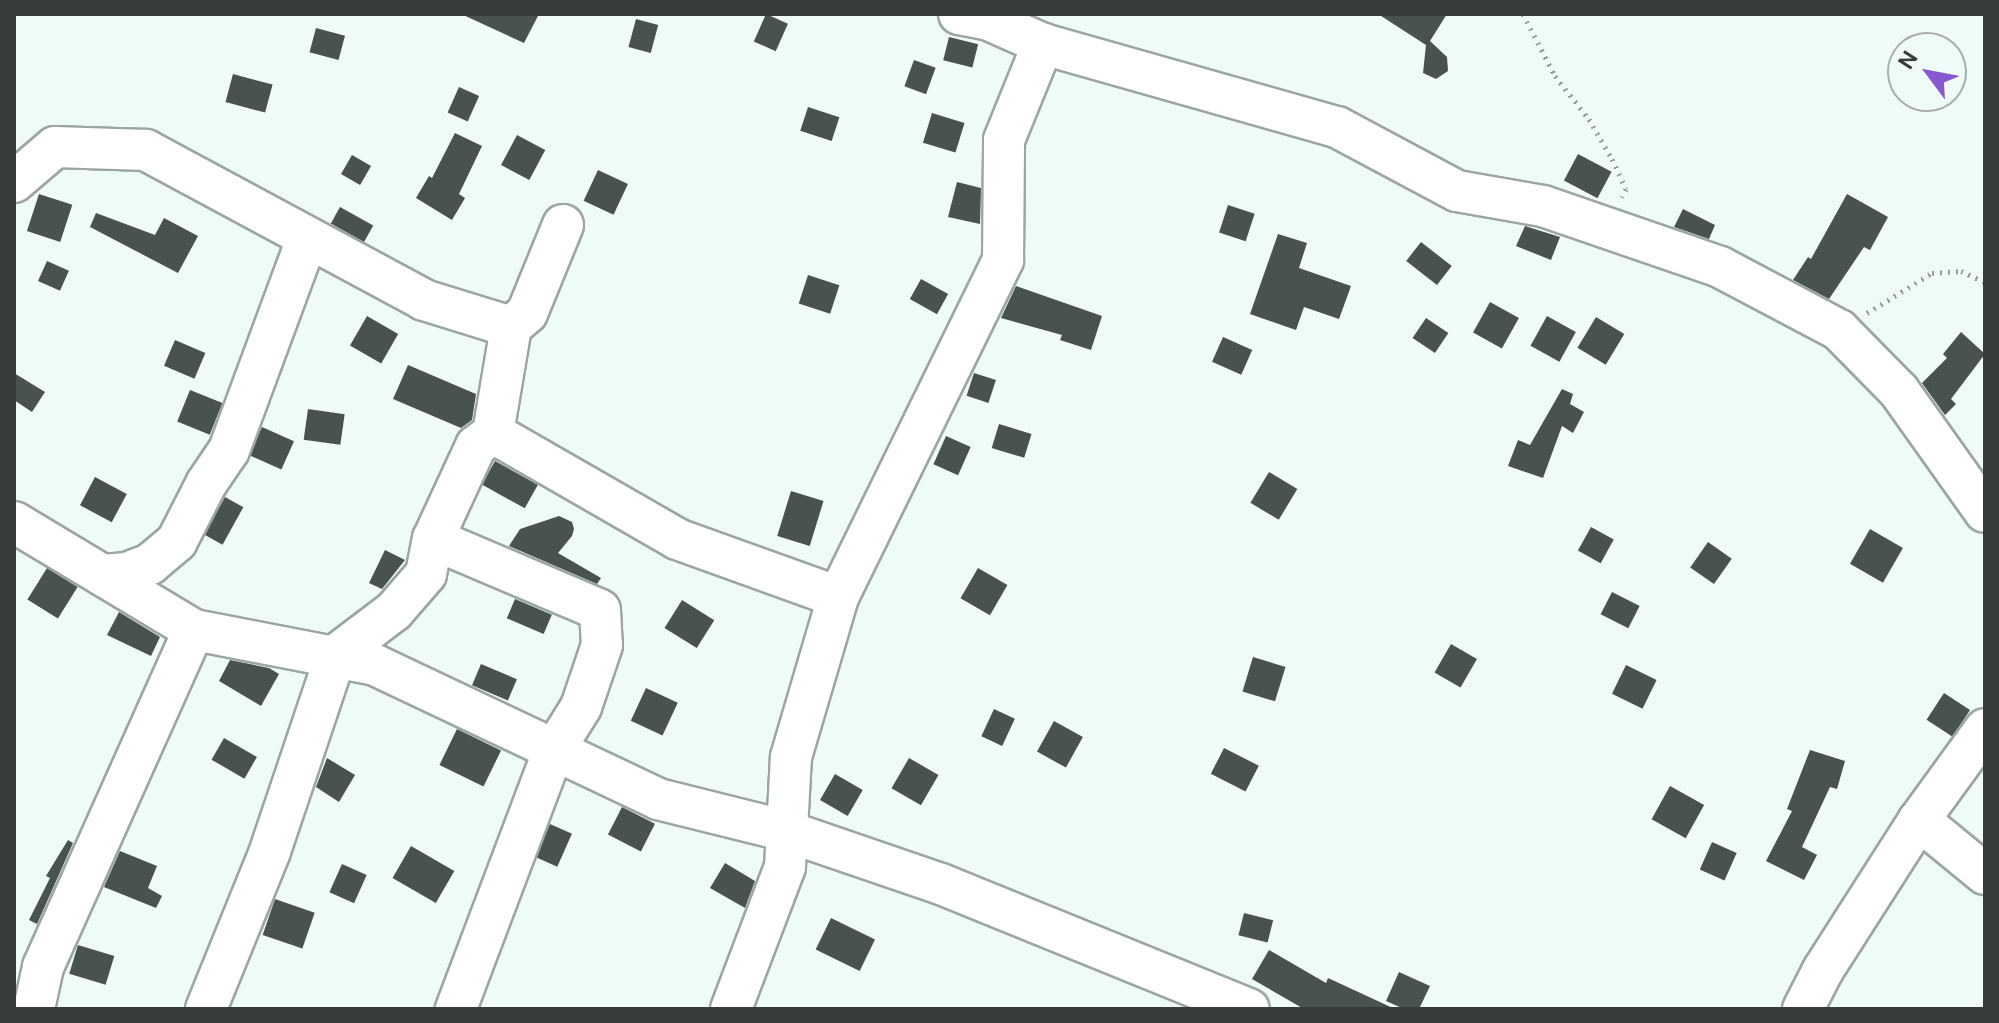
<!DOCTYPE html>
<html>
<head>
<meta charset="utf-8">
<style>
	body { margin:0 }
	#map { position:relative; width:1999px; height:1023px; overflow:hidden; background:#effbf6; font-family:"DM Sans",sans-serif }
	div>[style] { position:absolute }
	.building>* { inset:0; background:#48524e; transform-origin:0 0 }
	.path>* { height:5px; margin-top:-2.5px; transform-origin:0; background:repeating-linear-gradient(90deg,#969f9b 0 2px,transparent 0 8px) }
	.roads { filter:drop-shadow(2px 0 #9ba6a2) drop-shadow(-2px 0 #9ba6a2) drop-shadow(0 2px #9ba6a2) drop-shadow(0 -2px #9ba6a2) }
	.minor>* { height:40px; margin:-20px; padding:0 20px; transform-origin:20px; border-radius:20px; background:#fff }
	span { translate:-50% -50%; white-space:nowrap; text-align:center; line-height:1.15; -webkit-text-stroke:8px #effbf6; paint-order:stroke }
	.frame { position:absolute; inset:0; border:16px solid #383d3b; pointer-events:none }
	.north { position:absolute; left:1887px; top:32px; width:80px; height:80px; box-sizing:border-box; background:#effbf6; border:2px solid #a6afab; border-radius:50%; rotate:302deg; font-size:22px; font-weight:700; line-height:32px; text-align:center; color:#383d3b }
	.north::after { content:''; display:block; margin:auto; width:28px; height:36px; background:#8758d2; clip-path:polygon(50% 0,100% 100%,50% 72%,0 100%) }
</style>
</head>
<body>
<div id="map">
	<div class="building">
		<i style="clip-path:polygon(461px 14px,539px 14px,524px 43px)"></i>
		<i style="left:766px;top:14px;width:24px;height:30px;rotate:24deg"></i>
		<i style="clip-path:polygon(1378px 14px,1447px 14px,1430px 41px,1447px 57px,1448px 71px,1436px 79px,1423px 73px,1426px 45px)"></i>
		<i style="left:636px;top:19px;width:23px;height:29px;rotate:15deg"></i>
		<i style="left:316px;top:28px;width:30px;height:25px;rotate:15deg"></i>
		<i style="left:949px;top:37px;width:30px;height:24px;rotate:14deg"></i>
		<i style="left:914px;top:60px;width:23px;height:28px;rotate:20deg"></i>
		<i style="left:233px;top:74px;width:41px;height:29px;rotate:15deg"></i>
		<i style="left:459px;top:87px;width:22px;height:28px;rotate:24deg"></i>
		<i style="left:808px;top:107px;width:33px;height:25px;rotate:18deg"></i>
		<i style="left:932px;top:113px;width:34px;height:31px;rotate:17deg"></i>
		<i style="clip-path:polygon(455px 133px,482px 146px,459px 194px,465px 198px,452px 220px,416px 198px,429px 176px,432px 178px)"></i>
		<i style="left:517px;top:135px;width:32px;height:34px;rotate:28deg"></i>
		<i style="left:1578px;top:154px;width:38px;height:30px;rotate:28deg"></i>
		<i style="left:352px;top:155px;width:22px;height:22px;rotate:30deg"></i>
		<i style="left:598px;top:170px;width:33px;height:34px;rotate:25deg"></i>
		<i style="clip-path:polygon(957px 182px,981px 188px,980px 224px,948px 217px)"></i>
		<i style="left:39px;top:194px;width:35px;height:39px;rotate:18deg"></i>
		<i style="clip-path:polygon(1847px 194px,1888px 217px,1870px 250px,1864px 247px,1829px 299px,1793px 280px,1808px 257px,1811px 259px)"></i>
		<i style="left:1228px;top:205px;width:28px;height:29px;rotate:18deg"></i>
		<i style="left:340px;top:207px;width:38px;height:19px;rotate:29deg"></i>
		<i style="clip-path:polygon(1683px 209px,1715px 225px,1709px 239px,1674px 227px)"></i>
		<i style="clip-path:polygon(96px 213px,155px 235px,164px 218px,198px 236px,178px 273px,90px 227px)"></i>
		<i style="clip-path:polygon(1525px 226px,1560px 237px,1551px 260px,1516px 246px)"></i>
		<i style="clip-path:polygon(1278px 234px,1307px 243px,1299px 268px,1351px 286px,1339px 319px,1304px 307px,1296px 330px,1250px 314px)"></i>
		<i style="left:1421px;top:242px;width:39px;height:24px;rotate:38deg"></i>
		<i style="left:47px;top:261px;width:24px;height:22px;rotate:24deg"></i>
		<i style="left:808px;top:275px;width:33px;height:30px;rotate:18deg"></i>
		<i style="left:921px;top:279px;width:31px;height:23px;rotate:29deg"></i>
		<i style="clip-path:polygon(1016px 286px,1102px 316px,1091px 350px,1060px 340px,1062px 335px,1001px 318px)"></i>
		<i style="left:1490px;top:302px;width:33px;height:35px;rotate:29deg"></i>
		<i style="left:367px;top:316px;width:36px;height:34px;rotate:30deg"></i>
		<i style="left:1547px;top:316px;width:33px;height:34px;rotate:29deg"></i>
		<i style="left:1596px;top:317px;width:33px;height:36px;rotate:31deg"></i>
		<i style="left:1426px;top:318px;width:27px;height:24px;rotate:34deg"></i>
		<i style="clip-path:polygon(1961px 332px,1985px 354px,1951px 399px,1956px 404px,1945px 415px,1922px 383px,1947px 358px,1943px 354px)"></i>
		<i style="left:1223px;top:337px;width:32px;height:27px;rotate:24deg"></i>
		<i style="left:175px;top:340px;width:33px;height:28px;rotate:23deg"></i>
		<i style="clip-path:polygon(408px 365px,476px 394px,472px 420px,461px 428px,393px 399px)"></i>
		<i style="clip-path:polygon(14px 373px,45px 392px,32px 412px,14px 400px)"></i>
		<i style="left:974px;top:373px;width:23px;height:24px;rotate:18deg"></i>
		<i style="clip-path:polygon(1562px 389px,1573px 394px,1570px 404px,1584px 412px,1573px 433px,1562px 426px,1543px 478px,1508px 466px,1518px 440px,1530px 445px)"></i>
		<i style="left:190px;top:390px;width:35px;height:34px;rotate:22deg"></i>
		<i style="left:308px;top:409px;width:37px;height:31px;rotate:8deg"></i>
		<i style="left:999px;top:424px;width:34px;height:25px;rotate:17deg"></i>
		<i style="left:262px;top:427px;width:35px;height:31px;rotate:24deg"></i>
		<i style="left:946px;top:436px;width:27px;height:31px;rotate:24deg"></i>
		<i style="left:495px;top:461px;width:49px;height:27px;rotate:29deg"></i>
		<i style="left:1269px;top:472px;width:33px;height:36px;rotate:31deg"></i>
		<i style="left:95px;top:477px;width:36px;height:32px;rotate:28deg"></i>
		<i style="left:791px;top:491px;width:34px;height:47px;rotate:17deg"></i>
		<i style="left:225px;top:497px;width:21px;height:43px;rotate:29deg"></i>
		<i style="clip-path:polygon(559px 516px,572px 522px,574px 529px,572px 536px,558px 553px,601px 578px,597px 584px,509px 546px,520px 529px)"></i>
		<i style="left:1591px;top:527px;width:26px;height:27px;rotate:29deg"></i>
		<i style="left:1870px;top:529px;width:38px;height:40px;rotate:30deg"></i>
		<i style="left:1708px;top:542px;width:29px;height:31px;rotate:35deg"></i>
		<i style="clip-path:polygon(385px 550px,405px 560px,382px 589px,369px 583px)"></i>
		<i style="left:47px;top:568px;width:36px;height:37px;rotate:32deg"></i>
		<i style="left:978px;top:568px;width:34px;height:35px;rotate:30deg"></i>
		<i style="left:1612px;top:592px;width:31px;height:25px;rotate:27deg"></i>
		<i style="left:515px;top:599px;width:40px;height:21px;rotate:23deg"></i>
		<i style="left:682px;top:600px;width:38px;height:33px;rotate:32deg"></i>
		<i style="clip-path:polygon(119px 612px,160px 637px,151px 656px,107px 635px)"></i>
		<i style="left:1451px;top:644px;width:30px;height:33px;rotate:30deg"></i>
		<i style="left:1253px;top:657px;width:34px;height:36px;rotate:17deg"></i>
		<i style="clip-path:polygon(230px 660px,269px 668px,279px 674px,261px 706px,219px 681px)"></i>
		<i style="left:481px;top:664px;width:39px;height:23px;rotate:23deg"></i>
		<i style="left:1626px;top:665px;width:34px;height:32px;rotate:26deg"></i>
		<i style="left:646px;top:688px;width:35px;height:36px;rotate:25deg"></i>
		<i style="left:1944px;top:693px;width:31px;height:32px;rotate:33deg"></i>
		<i style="left:994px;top:709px;width:23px;height:30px;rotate:25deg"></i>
		<i style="left:1054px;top:721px;width:33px;height:35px;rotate:29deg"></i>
		<i style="left:457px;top:729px;width:49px;height:40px;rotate:26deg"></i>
		<i style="left:224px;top:738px;width:38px;height:25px;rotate:30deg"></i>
		<i style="left:1224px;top:748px;width:39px;height:29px;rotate:27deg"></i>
		<i style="clip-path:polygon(1810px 750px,1845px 761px,1837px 789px,1830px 787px,1802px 847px,1817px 855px,1804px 880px,1766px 861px,1792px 811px,1787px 809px)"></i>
		<i style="clip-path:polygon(327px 758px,355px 775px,339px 802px,316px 787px)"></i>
		<i style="left:909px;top:758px;width:34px;height:35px;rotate:30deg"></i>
		<i style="left:835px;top:774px;width:32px;height:30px;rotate:30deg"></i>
		<i style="left:1670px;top:786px;width:39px;height:38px;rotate:29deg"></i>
		<i style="left:622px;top:807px;width:37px;height:31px;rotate:27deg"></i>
		<i style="left:550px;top:824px;width:24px;height:36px;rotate:24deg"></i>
		<i style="clip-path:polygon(68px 840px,73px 843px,37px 924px,29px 920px,50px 878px,46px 876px)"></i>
		<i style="left:1712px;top:842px;width:27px;height:30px;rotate:24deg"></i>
		<i style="left:411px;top:846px;width:50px;height:37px;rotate:30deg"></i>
		<i style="clip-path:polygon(120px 851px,157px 866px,148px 888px,162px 896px,156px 908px,104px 887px)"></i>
		<i style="clip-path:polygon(725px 863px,755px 881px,745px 908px,710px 888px)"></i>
		<i style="left:342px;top:864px;width:27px;height:31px;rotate:24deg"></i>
		<i style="left:275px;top:899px;width:42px;height:38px;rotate:19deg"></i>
		<i style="left:1244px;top:913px;width:30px;height:23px;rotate:14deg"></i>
		<i style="left:831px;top:918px;width:49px;height:35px;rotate:26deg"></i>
		<i style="left:78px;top:945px;width:38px;height:30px;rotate:17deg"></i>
		<i style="clip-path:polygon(1269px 950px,1326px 983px,1328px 978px,1395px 1009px,1304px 1009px,1252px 979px)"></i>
		<i style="clip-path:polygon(1399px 972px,1430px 986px,1419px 1009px,1404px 1009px,1386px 1001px)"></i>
	</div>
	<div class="path">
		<i style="left:1523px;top:14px;width:70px;rotate:62.7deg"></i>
		<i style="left:1555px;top:76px;width:55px;rotate:51.7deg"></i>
		<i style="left:1589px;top:119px;width:46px;rotate:60.1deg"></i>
		<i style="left:1612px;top:159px;width:33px;rotate:65deg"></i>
		<i style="left:1626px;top:189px;width:9px;rotate:117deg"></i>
		<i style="left:1867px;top:313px;width:76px;rotate:-31.6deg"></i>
		<i style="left:1932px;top:273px;width:29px;rotate:-4deg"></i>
		<i style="left:1961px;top:271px;width:26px;rotate:25deg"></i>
	</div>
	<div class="roads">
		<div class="minor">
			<i style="left:959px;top:14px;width:31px;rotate:11deg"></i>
			<i style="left:989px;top:20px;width:59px;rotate:24deg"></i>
			<i style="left:1043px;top:44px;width:305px;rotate:15.8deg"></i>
			<i style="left:1337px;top:127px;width:136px;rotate:28.1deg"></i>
			<i style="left:1457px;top:191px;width:87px;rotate:9.9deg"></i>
			<i style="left:1543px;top:206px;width:187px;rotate:19deg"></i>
			<i style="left:1720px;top:267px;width:135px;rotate:27.9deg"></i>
			<i style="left:1839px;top:330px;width:86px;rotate:45.5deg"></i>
			<i style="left:1899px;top:391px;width:148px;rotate:54.6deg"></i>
			<i style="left:14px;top:182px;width:54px;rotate:-40.5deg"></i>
			<i style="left:55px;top:147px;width:91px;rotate:1.9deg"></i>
			<i style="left:146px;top:150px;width:316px;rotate:28.3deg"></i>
			<i style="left:424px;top:300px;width:91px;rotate:17.2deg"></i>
			<i style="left:563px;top:225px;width:95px;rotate:112.2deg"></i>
			<i style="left:527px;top:313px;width:21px;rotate:139deg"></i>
			<i style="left:511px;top:327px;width:108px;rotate:99.6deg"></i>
			<i style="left:493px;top:433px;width:212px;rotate:29.9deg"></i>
			<i style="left:677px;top:539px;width:171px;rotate:19.8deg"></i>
			<i style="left:14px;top:522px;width:210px;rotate:31deg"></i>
			<i style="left:194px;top:630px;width:184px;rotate:10.9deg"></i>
			<i style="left:375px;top:665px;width:313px;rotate:25.3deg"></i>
			<i style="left:658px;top:799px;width:132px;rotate:14deg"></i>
			<i style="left:786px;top:831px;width:164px;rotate:18.9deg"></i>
			<i style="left:941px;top:884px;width:332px;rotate:22.1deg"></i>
			<i style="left:433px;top:539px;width:181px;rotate:23deg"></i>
			<i style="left:600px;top:610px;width:35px;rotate:87deg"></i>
			<i style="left:602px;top:645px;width:65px;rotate:108.7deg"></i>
			<i style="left:581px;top:707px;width:53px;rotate:121.9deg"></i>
			<i style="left:553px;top:752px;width:275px;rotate:110.7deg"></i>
			<i style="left:102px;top:575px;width:25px;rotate:-5deg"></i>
			<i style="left:127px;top:573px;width:25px;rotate:-21deg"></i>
			<i style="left:150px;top:564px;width:35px;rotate:-40deg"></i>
			<i style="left:177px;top:541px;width:64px;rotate:-63deg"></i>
			<i style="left:206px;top:484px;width:41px;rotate:-55.9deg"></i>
			<i style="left:229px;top:450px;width:225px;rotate:-69.7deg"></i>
			<i style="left:1919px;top:820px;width:85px;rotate:39.3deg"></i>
			<i style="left:34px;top:1009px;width:43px;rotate:-77.9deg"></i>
			<i style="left:43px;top:967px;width:369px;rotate:-65.9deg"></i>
			<i style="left:206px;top:1009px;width:170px;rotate:-67.9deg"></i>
			<i style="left:270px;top:851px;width:207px;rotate:-71.4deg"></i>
			<i style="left:336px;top:655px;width:73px;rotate:-37.2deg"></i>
			<i style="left:394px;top:611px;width:49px;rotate:-49.1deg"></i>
			<i style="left:426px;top:574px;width:36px;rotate:-79deg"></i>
			<i style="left:433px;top:539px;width:102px;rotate:-65.2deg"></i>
			<i style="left:476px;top:446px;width:21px;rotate:-37deg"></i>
			<i style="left:731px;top:1009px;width:152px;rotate:-69.2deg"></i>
			<i style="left:785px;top:867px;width:110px;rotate:-86.9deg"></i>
			<i style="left:791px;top:757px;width:167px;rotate:-73.6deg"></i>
			<i style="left:838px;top:597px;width:375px;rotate:-63.9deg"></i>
			<i style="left:1003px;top:260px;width:120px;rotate:-89.5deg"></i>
			<i style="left:1004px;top:140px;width:104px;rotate:-67.9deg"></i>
			<i style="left:1803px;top:1009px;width:44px;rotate:-62.9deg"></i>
			<i style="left:1823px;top:970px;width:178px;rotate:-57.4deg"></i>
			<i style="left:1919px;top:820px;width:112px;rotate:-54deg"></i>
		</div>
	</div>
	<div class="frame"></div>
	<div class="north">N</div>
</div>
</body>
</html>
